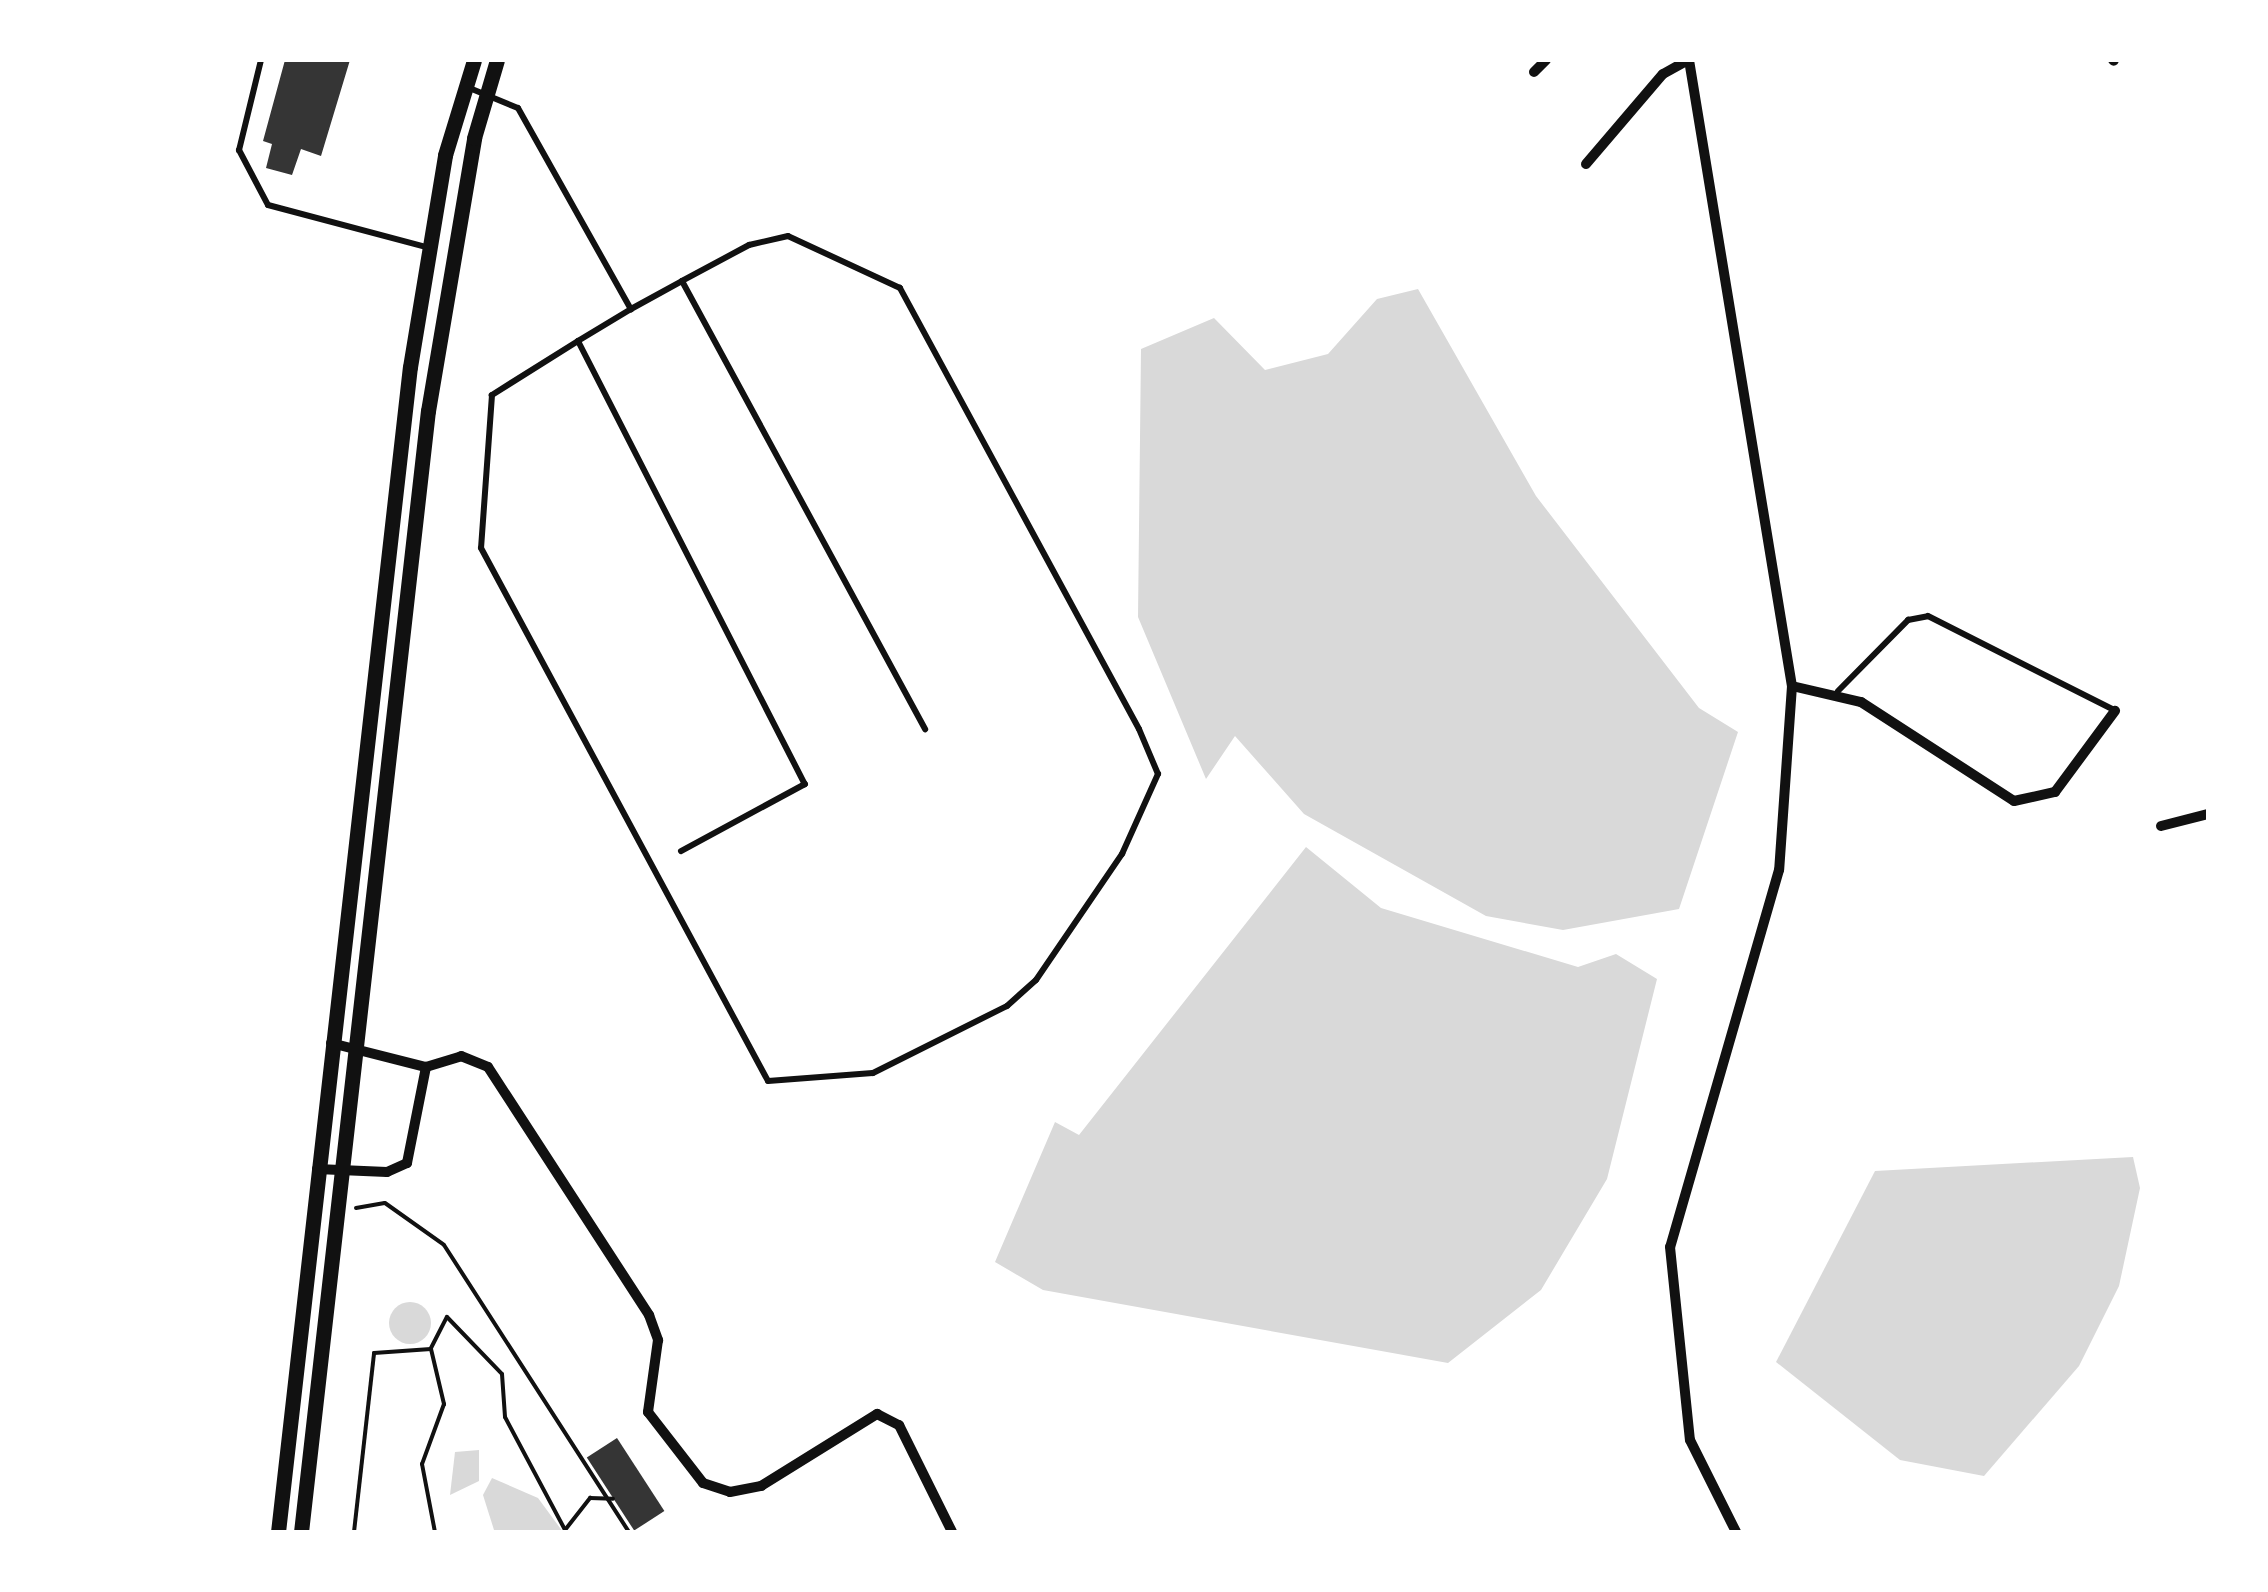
<!DOCTYPE html>
<html>
<head>
<meta charset="utf-8">
<style>
	body { margin:0 }
	#map { position:relative; width:2268px; height:1592px; overflow:hidden; background:#fff; font-family:Georgia,serif }
	div>[style] { position:absolute }
	.water>* { inset:0; background:#d9d9d9 }
	.round { border-radius:50% }
	.building>* { inset:0; background:#353535; transform-origin:0 0 }
	.path>* { height:4px; margin:-2px; padding:0 2px; transform-origin:2px; border-radius:2px; background:#111 }
	.service>* { height:6px; margin:-3px; padding:0 3px; transform-origin:3px; border-radius:3px; background:#111 }
	.minor>* { height:10px; margin:-5px; padding:0 5px; transform-origin:5px; border-radius:5px; background:#111 }
	.secondary>* { height:15px; margin:-7.5px; padding:0 7.5px; transform-origin:7.5px; border-radius:7.5px; background:#111 }
	span { translate:-50% -50%; white-space:nowrap; text-align:center; line-height:1.15; -webkit-text-stroke:10px #fff; paint-order:stroke }
	.frame { position:absolute; inset:0; border:62px solid #fff; pointer-events:none }
</style>
</head>
<body>
<div id="map">
	<div class="water">
		<i style="clip-path:polygon(1418px 289px,1536px 496px,1699px 708px,1738px 732px,1679px 909px,1563px 930px,1486px 916px,1304px 814px,1235px 736px,1206px 779px,1138px 617px,1141px 349px,1214px 318px,1265px 370px,1328px 354px,1377px 299px)"></i>
		<i style="clip-path:polygon(1306px 847px,1381px 908px,1578px 967px,1616px 954px,1657px 979px,1607px 1179px,1541px 1290px,1448px 1363px,1043px 1290px,995px 1262px,1055px 1122px,1079px 1135px)"></i>
		<i style="clip-path:polygon(2133px 1157px,2140px 1188px,2119px 1286px,2079px 1366px,1984px 1476px,1900px 1460px,1776px 1362px,1875px 1171px)"></i>
		<i class="round" style="left:389px;top:1302px;width:42px;height:42px"></i>
		<i style="clip-path:polygon(479px 1450px,479px 1481px,450px 1495px,455px 1452px)"></i>
		<i style="clip-path:polygon(492px 1478px,538px 1498px,563px 1532px,494px 1530px,483px 1495px)"></i>
	</div>
	<div class="building">
		<i style="clip-path:polygon(285px 60px,350px 60px,321px 156px,301px 149px,292px 175px,266px 168px,272px 144px,263px 141px)"></i>
		<i style="left:617px;top:1438px;width:87px;height:36px;rotate:57deg"></i>
	</div>
	<div class="path">
		<i style="left:356px;top:1208px;width:29px;rotate:-10deg"></i>
		<i style="left:385px;top:1203px;width:72px;rotate:35.4deg"></i>
		<i style="left:444px;top:1245px;width:341px;rotate:57.2deg"></i>
		<i style="left:431px;top:1348px;width:35px;rotate:-63deg"></i>
		<i style="left:447px;top:1317px;width:79px;rotate:46deg"></i>
		<i style="left:502px;top:1374px;width:43px;rotate:86deg"></i>
		<i style="left:505px;top:1417px;width:128px;rotate:62deg"></i>
		<i style="left:565px;top:1530px;width:41px;rotate:-52deg"></i>
		<i style="left:590px;top:1498px;width:23px;rotate:2deg"></i>
		<i style="left:354px;top:1532px;width:180px;rotate:-83.6deg"></i>
		<i style="left:374px;top:1353px;width:57px;rotate:-4deg"></i>
		<i style="left:431px;top:1349px;width:57px;rotate:76.7deg"></i>
		<i style="left:444px;top:1404px;width:64px;rotate:110.1deg"></i>
		<i style="left:422px;top:1464px;width:69px;rotate:79.2deg"></i>
	</div>
	<div class="service">
		<i style="left:261px;top:60px;width:93px;rotate:103.7deg"></i>
		<i style="left:239px;top:150px;width:62px;rotate:62.2deg"></i>
		<i style="left:268px;top:205px;width:163px;rotate:14.9deg"></i>
		<i style="left:467px;top:87px;width:55px;rotate:22.4deg"></i>
		<i style="left:518px;top:108px;width:231px;rotate:60.7deg"></i>
		<i style="left:631px;top:309px;width:62px;rotate:148.9deg"></i>
		<i style="left:578px;top:341px;width:498px;rotate:62.9deg"></i>
		<i style="left:805px;top:784px;width:141px;rotate:151.6deg"></i>
		<i style="left:631px;top:309px;width:58px;rotate:-28.8deg"></i>
		<i style="left:682px;top:281px;width:510px;rotate:61.52deg"></i>
		<i style="left:578px;top:341px;width:102px;rotate:147.9deg"></i>
		<i style="left:492px;top:395px;width:153px;rotate:94.1deg"></i>
		<i style="left:481px;top:548px;width:605px;rotate:61.7deg"></i>
		<i style="left:768px;top:1081px;width:105px;rotate:-4.4deg"></i>
		<i style="left:873px;top:1073px;width:150px;rotate:-26.6deg"></i>
		<i style="left:1007px;top:1006px;width:39px;rotate:-42deg"></i>
		<i style="left:1036px;top:980px;width:153px;rotate:-55.7deg"></i>
		<i style="left:1122px;top:854px;width:88px;rotate:-65.8deg"></i>
		<i style="left:1158px;top:774px;width:49px;rotate:-112.9deg"></i>
		<i style="left:1139px;top:729px;width:502px;rotate:-118.46deg"></i>
		<i style="left:900px;top:288px;width:123px;rotate:-155.1deg"></i>
		<i style="left:788px;top:236px;width:40px;rotate:167deg"></i>
		<i style="left:749px;top:245px;width:76px;rotate:151.8deg"></i>
		<i style="left:1838px;top:691px;width:100px;rotate:-45.4deg"></i>
		<i style="left:1908px;top:620px;width:20px;rotate:-11deg"></i>
		<i style="left:1928px;top:616px;width:208px;rotate:26.8deg"></i>
	</div>
	<div class="minor">
		<i style="left:1689px;top:60px;width:634px;rotate:80.66deg"></i>
		<i style="left:1792px;top:686px;width:184px;rotate:94deg"></i>
		<i style="left:1779px;top:870px;width:392px;rotate:106.1deg"></i>
		<i style="left:1670px;top:1247px;width:194px;rotate:84.1deg"></i>
		<i style="left:1690px;top:1440px;width:103px;rotate:63.4deg"></i>
		<i style="left:2113px;top:60px;width:1px;rotate:45deg"></i>
		<i style="left:1534px;top:72px;width:17px;rotate:-45deg"></i>
		<i style="left:1586px;top:164px;width:118px;rotate:-49.5deg"></i>
		<i style="left:1663px;top:74px;width:29px;rotate:-29deg"></i>
		<i style="left:1792px;top:686px;width:71px;rotate:13.1deg"></i>
		<i style="left:1861px;top:702px;width:182px;rotate:32.9deg"></i>
		<i style="left:2014px;top:801px;width:42px;rotate:-12.4deg"></i>
		<i style="left:2055px;top:792px;width:101px;rotate:-53.5deg"></i>
		<i style="left:2161px;top:826px;width:49px;rotate:-14.3deg"></i>
		<i style="left:331px;top:1043px;width:98px;rotate:14.2deg"></i>
		<i style="left:426px;top:1067px;width:37px;rotate:-17deg"></i>
		<i style="left:461px;top:1056px;width:29px;rotate:22deg"></i>
		<i style="left:488px;top:1067px;width:296px;rotate:57deg"></i>
		<i style="left:649px;top:1315px;width:27px;rotate:70deg"></i>
		<i style="left:658px;top:1340px;width:73px;rotate:97.9deg"></i>
		<i style="left:648px;top:1412px;width:90px;rotate:52.2deg"></i>
		<i style="left:703px;top:1483px;width:28px;rotate:18deg"></i>
		<i style="left:730px;top:1492px;width:32px;rotate:-11deg"></i>
		<i style="left:761px;top:1486px;width:137px;rotate:-31.8deg"></i>
		<i style="left:877px;top:1414px;width:25px;rotate:27deg"></i>
		<i style="left:899px;top:1425px;width:119px;rotate:63.6deg"></i>
		<i style="left:317px;top:1169px;width:70px;rotate:2.5deg"></i>
		<i style="left:387px;top:1172px;width:22px;rotate:-24deg"></i>
		<i style="left:407px;top:1163px;width:98px;rotate:-78.8deg"></i>
	</div>
	<div class="secondary">
		<i style="left:278px;top:1532px;width:1172px;rotate:-83.54deg"></i>
		<i style="left:410px;top:367px;width:215px;rotate:-80.6deg"></i>
		<i style="left:445px;top:155px;width:99px;rotate:-73deg"></i>
		<i style="left:301px;top:1532px;width:1128px;rotate:-83.54deg"></i>
		<i style="left:428px;top:411px;width:277px;rotate:-80.4deg"></i>
		<i style="left:474px;top:138px;width:81px;rotate:-73.6deg"></i>
	</div>
	<div class="frame"></div>
</div>
</body>
</html>
